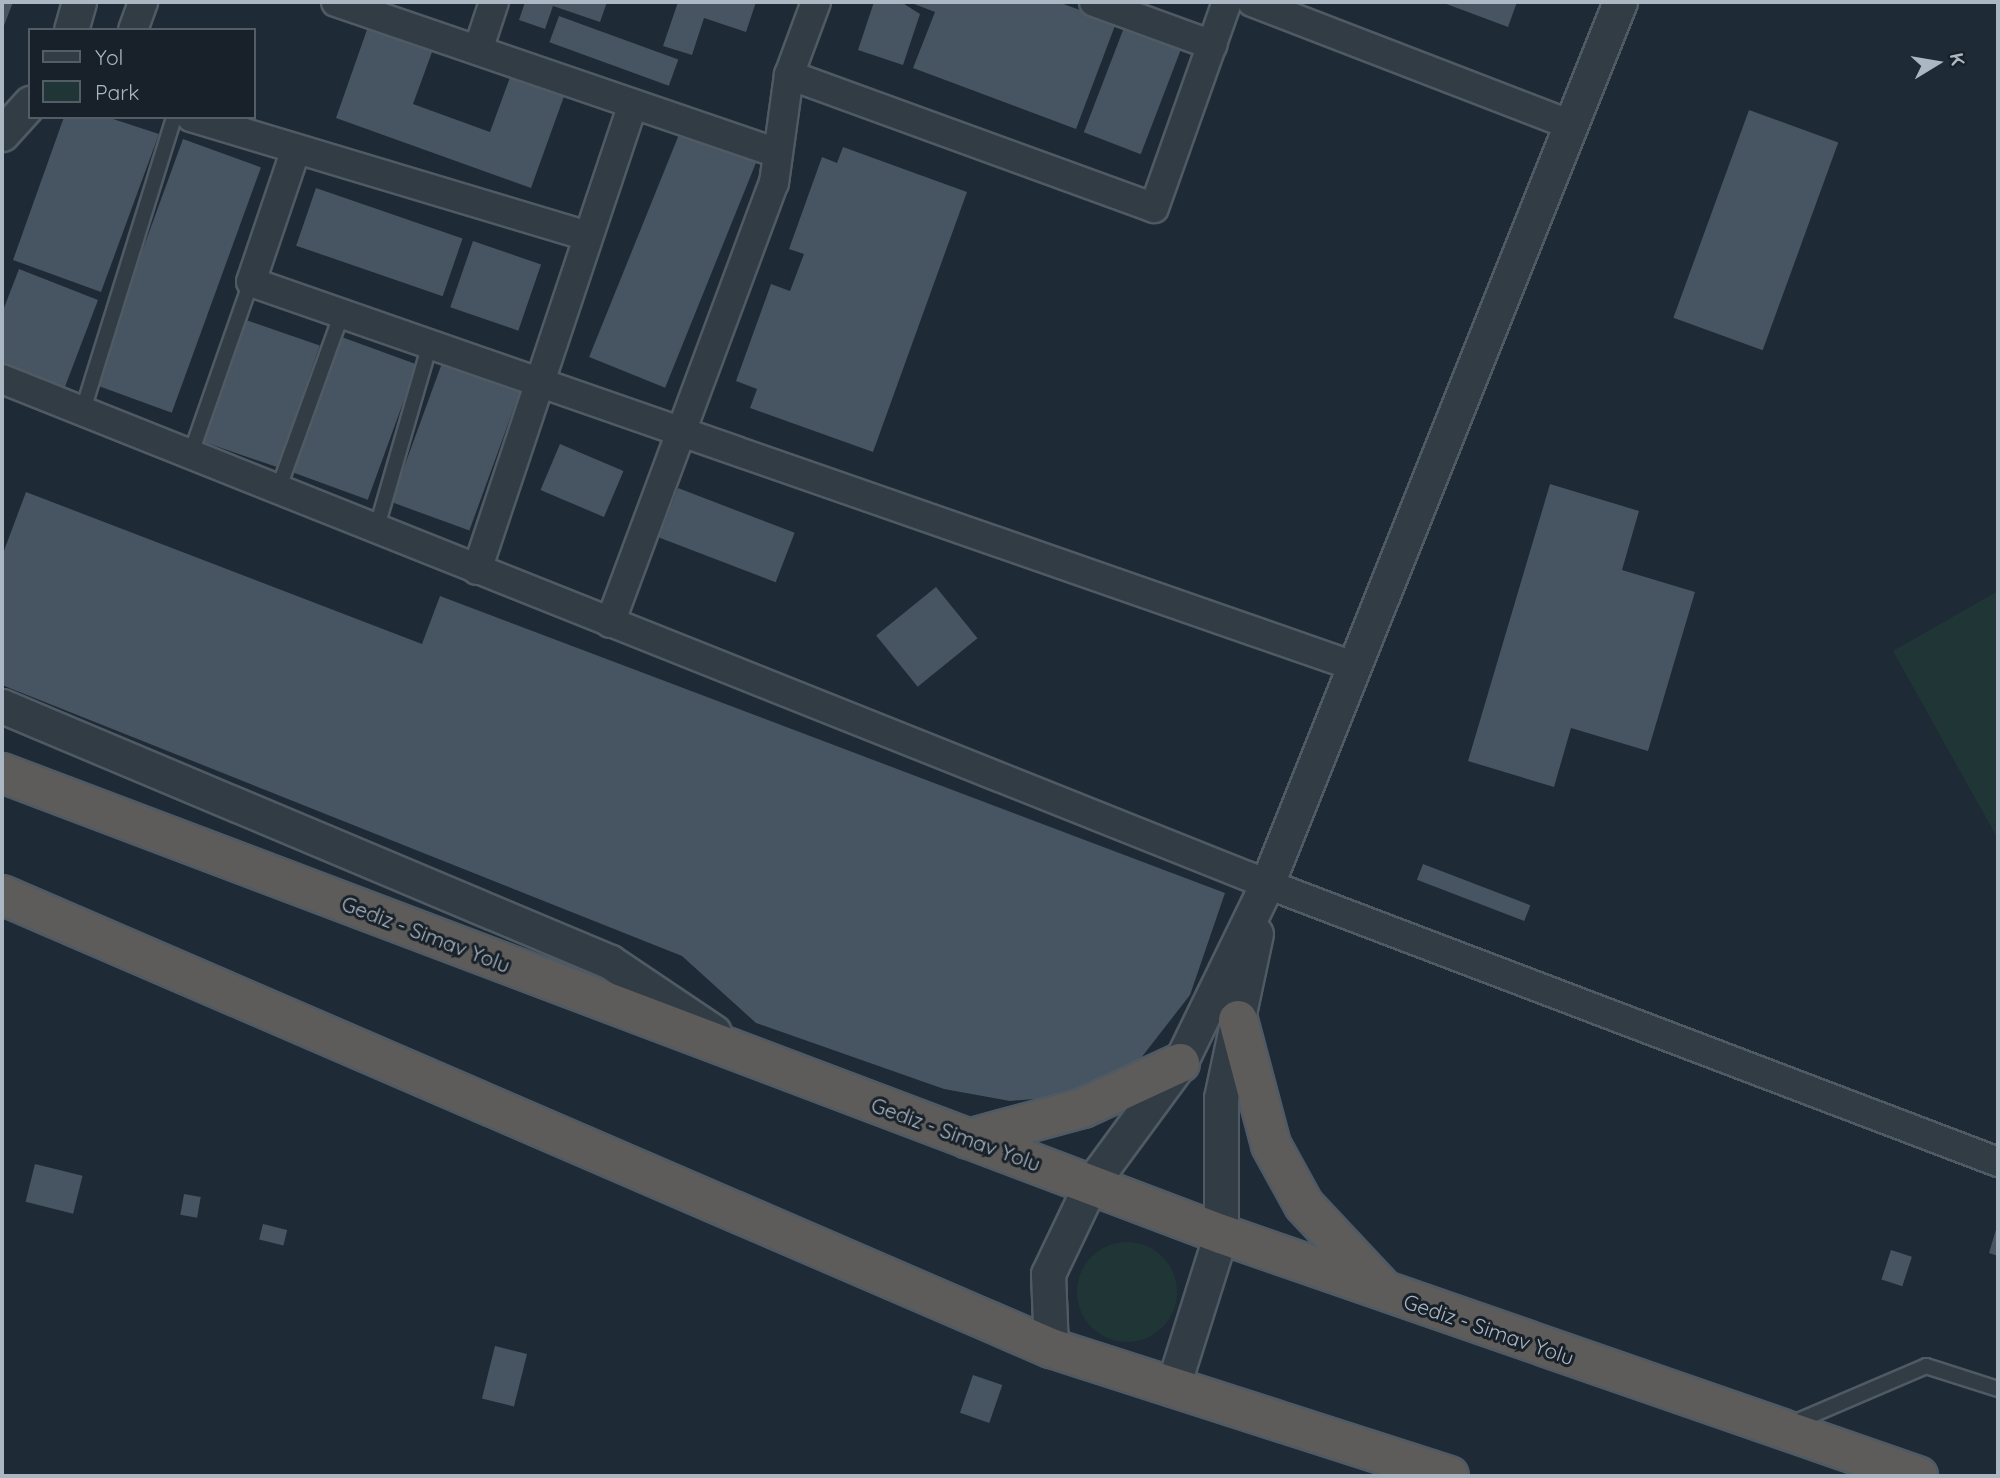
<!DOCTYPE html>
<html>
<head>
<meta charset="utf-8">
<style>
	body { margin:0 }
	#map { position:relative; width:2000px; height:1478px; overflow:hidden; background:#1e2a35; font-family:Quicksand,sans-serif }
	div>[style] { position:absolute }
	.green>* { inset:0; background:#203636 }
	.round { border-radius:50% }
	.building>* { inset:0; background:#465561; transform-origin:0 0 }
	.roads { filter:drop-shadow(2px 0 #4f5a64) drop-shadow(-2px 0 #4f5a64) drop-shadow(0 2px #4f5a64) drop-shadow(0 -2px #4f5a64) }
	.service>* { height:14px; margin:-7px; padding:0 7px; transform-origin:7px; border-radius:7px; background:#323c45 }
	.minor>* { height:28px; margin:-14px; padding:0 14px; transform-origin:14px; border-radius:14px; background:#323c45 }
	.tertiary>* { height:33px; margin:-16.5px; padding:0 16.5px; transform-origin:16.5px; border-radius:16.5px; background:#323c45 }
	.trunk>* { height:38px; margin:-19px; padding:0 19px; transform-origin:19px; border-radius:19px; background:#5d5c5a }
	span { translate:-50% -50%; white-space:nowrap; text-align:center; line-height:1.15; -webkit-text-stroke:6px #182129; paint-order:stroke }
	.street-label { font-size:21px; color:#abb7c3 }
	.frame { position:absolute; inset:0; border:4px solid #abb7c3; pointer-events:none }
	.legend { position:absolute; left:28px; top:28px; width:228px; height:91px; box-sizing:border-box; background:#182129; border:2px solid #535d67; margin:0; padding:9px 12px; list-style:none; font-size:21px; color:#abb7c3 }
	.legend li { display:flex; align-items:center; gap:14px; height:35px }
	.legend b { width:35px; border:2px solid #535d67 }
	.north { position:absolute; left:1902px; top:28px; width:70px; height:70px; -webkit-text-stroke:5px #182129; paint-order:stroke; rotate:79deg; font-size:19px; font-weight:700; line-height:28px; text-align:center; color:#abb7c3 }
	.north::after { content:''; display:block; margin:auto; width:24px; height:32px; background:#abb7c3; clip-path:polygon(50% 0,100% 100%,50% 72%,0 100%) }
</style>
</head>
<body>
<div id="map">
	<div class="green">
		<i style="clip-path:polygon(1998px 591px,1998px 839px,1893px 651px)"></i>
		<i class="round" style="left:1077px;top:1242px;width:100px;height:100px"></i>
	</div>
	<div class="building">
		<i style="clip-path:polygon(2px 2px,13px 2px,2px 31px)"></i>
		<i style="clip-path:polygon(525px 2px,607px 2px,600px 22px,553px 6px,545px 29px,519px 20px)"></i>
		<i style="clip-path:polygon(678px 2px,756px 2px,746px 32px,704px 18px,692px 55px,663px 46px)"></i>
		<i style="clip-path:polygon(874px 2px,901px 2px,920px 14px,903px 65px,858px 50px)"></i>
		<i style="clip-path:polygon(909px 2px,1058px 2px,1116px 23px,1076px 129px,913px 68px,935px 12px)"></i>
		<i style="clip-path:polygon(1441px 2px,1517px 2px,1508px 27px)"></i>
		<i style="left:559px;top:16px;width:127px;height:28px;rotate:20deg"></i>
		<i style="clip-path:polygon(370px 21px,435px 44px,413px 104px,490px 132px,513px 69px,567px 88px,531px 188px,336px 118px)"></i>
		<i style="left:1125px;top:25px;width:61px;height:115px;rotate:21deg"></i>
		<i style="left:1749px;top:110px;width:95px;height:221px;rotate:20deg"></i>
		<i style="clip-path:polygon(64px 117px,107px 117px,159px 134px,101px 292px,13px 260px)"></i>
		<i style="left:682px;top:127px;width:82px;height:248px;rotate:22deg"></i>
		<i style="left:183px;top:139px;width:83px;height:261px;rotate:20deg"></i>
		<i style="clip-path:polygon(843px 147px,967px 192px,873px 452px,750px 408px,757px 389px,736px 381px,771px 284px,790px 291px,804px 254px,789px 249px,822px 157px,837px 163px)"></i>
		<i style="left:316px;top:188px;width:155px;height:61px;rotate:19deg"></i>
		<i style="left:473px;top:241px;width:72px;height:70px;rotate:19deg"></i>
		<i style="clip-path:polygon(19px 269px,98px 300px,63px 392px,2px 368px,2px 313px)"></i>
		<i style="left:246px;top:320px;width:78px;height:129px;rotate:19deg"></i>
		<i style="left:339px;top:336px;width:83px;height:144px;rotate:20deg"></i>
		<i style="left:442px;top:363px;width:83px;height:148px;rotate:20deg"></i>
		<i style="left:560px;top:444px;width:69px;height:50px;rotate:23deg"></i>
		<i style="clip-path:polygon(1550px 484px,1639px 511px,1622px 570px,1695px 592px,1648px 751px,1571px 728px,1554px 787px,1468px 761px)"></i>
		<i style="left:678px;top:488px;width:125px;height:53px;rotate:21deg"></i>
		<i style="clip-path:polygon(26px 492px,422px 644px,440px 596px,1225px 893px,1190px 995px,1134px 1067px,1073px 1096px,1010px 1101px,944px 1089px,756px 1023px,682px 956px,2px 685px,2px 556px)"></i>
		<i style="left:936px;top:587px;width:66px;height:77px;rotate:51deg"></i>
		<i style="left:1423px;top:864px;width:115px;height:17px;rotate:21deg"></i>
		<i style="left:35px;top:1164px;width:49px;height:39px;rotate:14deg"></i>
		<i style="left:184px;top:1194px;width:17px;height:21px;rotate:10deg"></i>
		<i style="clip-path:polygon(1998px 1223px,1998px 1256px,1989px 1253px)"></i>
		<i style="left:263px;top:1224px;width:25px;height:16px;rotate:14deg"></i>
		<i style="left:1891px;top:1250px;width:22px;height:31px;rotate:18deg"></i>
		<i style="left:495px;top:1346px;width:33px;height:54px;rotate:14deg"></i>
		<i style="left:973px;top:1375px;width:31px;height:40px;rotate:19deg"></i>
	</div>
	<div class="roads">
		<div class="service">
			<i style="left:82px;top:413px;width:310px;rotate:-72.7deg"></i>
			<i style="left:190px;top:456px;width:184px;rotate:-70.7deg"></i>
			<i style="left:278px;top:490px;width:188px;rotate:-70.1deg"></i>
			<i style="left:376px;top:530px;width:194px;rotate:-73.8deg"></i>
			<i style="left:1791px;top:1424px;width:147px;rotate:-23.2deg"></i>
			<i style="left:1926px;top:1366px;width:76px;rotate:17.7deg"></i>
		</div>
		<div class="minor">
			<i style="left:336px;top:2px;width:464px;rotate:18.9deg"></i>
			<i style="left:1094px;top:2px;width:126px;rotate:20deg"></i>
			<i style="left:1252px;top:2px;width:342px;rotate:21.1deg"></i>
			<i style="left:133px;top:30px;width:30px;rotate:-70deg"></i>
			<i style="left:478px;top:50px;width:51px;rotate:-71.6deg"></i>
			<i style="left:789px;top:75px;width:388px;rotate:20deg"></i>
			<i style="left:1154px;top:208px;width:219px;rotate:-70.5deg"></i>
			<i style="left:191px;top:117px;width:414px;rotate:16.7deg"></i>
			<i style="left:296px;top:149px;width:140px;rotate:108.7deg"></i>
			<i style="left:251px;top:282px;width:1168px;rotate:19.2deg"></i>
			<i style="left:2px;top:379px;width:1362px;rotate:21.76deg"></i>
			<i style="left:1267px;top:884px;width:782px;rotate:20.82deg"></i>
			<i style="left:477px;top:570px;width:491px;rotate:-71.5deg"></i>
			<i style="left:610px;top:623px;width:470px;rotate:-69.6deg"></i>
			<i style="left:774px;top:183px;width:109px;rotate:-82.1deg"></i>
			<i style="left:789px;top:75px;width:78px;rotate:-69.7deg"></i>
		</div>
		<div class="tertiary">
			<i style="left:71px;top:30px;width:29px;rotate:-74deg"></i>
			<i style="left:2px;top:134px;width:42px;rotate:-47.9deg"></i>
			<i style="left:2px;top:706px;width:660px;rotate:22.83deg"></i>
			<i style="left:610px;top:962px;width:125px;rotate:33.9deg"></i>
			<i style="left:1051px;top:1348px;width:74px;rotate:-92.3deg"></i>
			<i style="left:1048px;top:1274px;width:100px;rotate:-64.5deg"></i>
			<i style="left:1091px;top:1184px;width:150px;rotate:-53.7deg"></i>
			<i style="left:1180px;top:1063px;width:199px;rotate:-64.1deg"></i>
			<i style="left:1267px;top:884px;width:950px;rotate:-68.19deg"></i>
			<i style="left:1172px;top:1389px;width:163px;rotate:-72.5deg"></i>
			<i style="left:1221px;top:1234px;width:136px;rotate:-90deg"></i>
			<i style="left:1221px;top:1098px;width:168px;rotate:-78deg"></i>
		</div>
		<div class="trunk">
			<i style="left:2px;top:773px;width:1303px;rotate:20.72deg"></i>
			<i style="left:1221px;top:1234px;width:738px;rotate:19.15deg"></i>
			<i style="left:2px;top:895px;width:1143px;rotate:23.36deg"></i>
			<i style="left:1051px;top:1348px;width:418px;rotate:17.8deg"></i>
			<i style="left:1238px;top:1020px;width:129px;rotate:75.2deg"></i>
			<i style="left:1271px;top:1145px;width:68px;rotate:61.2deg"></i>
			<i style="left:1304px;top:1205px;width:112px;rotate:46.8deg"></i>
			<i style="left:968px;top:1139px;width:119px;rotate:-15.1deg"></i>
			<i style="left:1083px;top:1108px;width:107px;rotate:-24.9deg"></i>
		</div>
	</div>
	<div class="street-label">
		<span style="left:426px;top:934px;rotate:21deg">Gediz - Simav Yolu</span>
		<span style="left:956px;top:1134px;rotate:20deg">Gediz - Simav Yolu</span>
		<span style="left:1489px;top:1329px;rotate:19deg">Gediz - Simav Yolu</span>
	</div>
	<div class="frame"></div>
	<ul class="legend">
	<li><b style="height:9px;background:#323c45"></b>Yol</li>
	<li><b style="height:19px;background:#203636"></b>Park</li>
	</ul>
	<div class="north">K</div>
</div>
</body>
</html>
